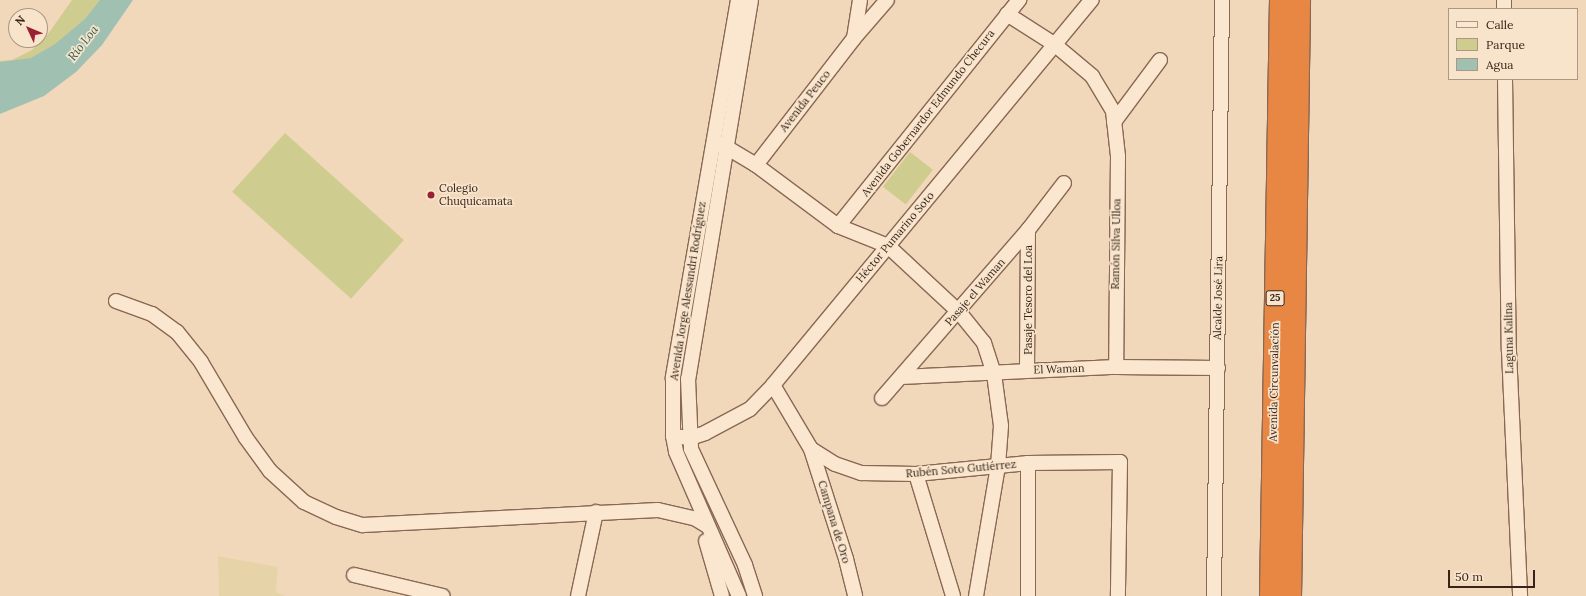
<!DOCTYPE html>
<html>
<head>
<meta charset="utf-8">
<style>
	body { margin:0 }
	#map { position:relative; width:1586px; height:596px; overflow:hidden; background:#f1d8bb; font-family:Lora,serif }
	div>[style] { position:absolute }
	.farmland>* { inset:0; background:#e7d3a8 }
	.green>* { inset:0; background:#cfcc8f; transform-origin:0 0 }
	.water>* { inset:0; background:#a0c1b2 }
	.roads { filter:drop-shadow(1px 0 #896854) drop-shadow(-1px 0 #896854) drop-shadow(0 1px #896854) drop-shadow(0 -1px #896854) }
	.minor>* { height:14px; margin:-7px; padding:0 7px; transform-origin:7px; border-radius:7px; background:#fbe7cf }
	.highway>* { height:21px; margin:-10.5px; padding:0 10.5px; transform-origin:10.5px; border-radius:10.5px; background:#e88644 }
	.dots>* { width:11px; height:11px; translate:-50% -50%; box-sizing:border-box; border:2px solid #f8e4cb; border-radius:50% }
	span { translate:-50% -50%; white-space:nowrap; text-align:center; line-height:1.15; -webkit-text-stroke:3.5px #f8e4cb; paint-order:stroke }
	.shield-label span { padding:1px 3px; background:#f8e4cb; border:1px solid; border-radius:3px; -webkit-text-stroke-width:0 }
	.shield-label { font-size:10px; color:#37231a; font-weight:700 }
	.street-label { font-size:11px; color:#37231a }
	.poi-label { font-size:11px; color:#37231a }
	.left { translate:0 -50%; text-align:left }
	.water-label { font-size:12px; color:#28584d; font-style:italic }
	.legend { position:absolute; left:1448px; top:8px; width:130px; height:72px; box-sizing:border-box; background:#f8e4cb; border:1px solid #ab9784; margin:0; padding:5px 7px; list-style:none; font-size:12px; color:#37231a }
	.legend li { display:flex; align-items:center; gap:8px; height:20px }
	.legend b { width:20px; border:1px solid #ab9784 }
	.north { position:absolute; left:8px; top:8px; width:40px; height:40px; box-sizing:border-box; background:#f8e4cb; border:1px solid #ab9784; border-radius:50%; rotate:314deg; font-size:11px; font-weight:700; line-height:16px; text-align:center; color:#37231a }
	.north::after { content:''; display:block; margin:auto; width:14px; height:18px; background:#9c2034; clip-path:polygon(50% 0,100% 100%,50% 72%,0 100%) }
	.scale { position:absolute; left:1448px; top:570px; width:87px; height:18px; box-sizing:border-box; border:2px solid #37231a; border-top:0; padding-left:5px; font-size:12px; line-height:14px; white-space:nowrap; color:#37231a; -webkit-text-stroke:3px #f8e4cb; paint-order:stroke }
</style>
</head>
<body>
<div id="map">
	<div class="farmland">
		<i style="clip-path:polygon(218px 556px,278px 567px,276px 592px,285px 596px,219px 596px)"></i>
	</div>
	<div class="green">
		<i style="clip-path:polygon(72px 0,123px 0,0 111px,0 61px,12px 60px,32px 50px,48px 34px)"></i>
		<i style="left:285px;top:133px;width:160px;height:79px;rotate:42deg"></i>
		<i style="left:910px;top:152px;width:29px;height:44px;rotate:38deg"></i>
	</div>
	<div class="water">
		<i style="clip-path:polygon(100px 0,133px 0,102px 45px,76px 72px,44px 96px,0 114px,0 62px,31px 58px,55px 44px,85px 19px)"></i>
	</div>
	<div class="roads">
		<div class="minor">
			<i style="left:738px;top:0;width:384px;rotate:99.8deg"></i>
			<i style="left:673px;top:378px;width:58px;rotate:90deg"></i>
			<i style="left:673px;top:436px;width:16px;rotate:79deg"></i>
			<i style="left:676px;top:452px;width:157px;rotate:66.4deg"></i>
			<i style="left:751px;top:0;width:384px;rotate:99.4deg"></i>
			<i style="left:688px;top:379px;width:70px;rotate:87.5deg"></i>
			<i style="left:691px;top:449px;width:128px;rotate:65deg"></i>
			<i style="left:745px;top:565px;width:33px;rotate:72deg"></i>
			<i style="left:1504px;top:0;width:9px;rotate:90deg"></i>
			<i style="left:1007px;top:14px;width:56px;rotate:32.6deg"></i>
			<i style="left:1054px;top:44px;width:50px;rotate:40.1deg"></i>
			<i style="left:1092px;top:76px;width:41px;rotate:59deg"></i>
			<i style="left:1113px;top:111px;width:45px;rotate:83.7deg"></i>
			<i style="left:1118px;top:156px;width:211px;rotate:90.5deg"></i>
			<i style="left:854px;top:38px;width:50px;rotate:-49deg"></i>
			<i style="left:1505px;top:79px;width:272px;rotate:89.2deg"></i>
			<i style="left:1509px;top:351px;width:245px;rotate:87.4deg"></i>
			<i style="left:1114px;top:122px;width:77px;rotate:-53.4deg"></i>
			<i style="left:721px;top:144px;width:41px;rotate:31deg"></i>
			<i style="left:756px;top:165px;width:102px;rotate:36.6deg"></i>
			<i style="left:838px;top:226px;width:54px;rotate:21.8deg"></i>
			<i style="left:888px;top:246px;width:97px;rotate:42.9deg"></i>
			<i style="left:959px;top:312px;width:40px;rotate:51deg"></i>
			<i style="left:984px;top:343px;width:33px;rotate:72deg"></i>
			<i style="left:994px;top:374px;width:52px;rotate:82.3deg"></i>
			<i style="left:1001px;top:426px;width:40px;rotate:94.3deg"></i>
			<i style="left:998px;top:466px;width:132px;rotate:99.6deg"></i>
			<i style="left:756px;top:165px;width:160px;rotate:-52.3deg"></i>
			<i style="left:854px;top:38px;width:38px;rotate:-81deg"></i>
			<i style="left:838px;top:226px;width:290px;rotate:-51.3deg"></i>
			<i style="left:116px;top:301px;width:38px;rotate:20deg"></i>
			<i style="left:152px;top:314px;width:31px;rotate:36deg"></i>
			<i style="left:177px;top:332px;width:38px;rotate:51deg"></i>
			<i style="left:201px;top:362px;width:88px;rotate:59.4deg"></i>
			<i style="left:246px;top:438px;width:41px;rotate:54deg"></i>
			<i style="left:270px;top:471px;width:46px;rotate:42.4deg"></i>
			<i style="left:304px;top:502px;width:35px;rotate:25deg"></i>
			<i style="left:336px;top:517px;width:28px;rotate:17deg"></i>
			<i style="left:363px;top:525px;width:295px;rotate:-2.9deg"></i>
			<i style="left:658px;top:510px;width:39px;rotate:13deg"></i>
			<i style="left:696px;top:519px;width:13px;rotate:32deg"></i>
			<i style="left:1027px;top:370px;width:140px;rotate:-89.6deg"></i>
			<i style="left:901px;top:377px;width:215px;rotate:-2.7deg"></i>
			<i style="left:1116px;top:367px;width:102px;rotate:0.6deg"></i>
			<i style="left:773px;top:385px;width:74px;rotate:59.3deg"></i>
			<i style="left:811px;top:449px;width:28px;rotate:32deg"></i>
			<i style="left:835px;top:464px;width:28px;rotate:19deg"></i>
			<i style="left:861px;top:473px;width:55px;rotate:1deg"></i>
			<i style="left:916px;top:474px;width:113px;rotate:-5.6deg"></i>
			<i style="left:1028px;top:463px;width:92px;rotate:-0.6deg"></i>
			<i style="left:1120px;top:462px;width:134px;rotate:90.9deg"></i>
			<i style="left:882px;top:398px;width:223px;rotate:-49deg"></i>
			<i style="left:1028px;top:230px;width:59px;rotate:-52.5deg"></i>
			<i style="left:673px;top:436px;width:17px;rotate:7deg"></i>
			<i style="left:690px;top:438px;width:16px;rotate:-18deg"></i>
			<i style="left:705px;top:433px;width:51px;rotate:-28.1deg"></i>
			<i style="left:750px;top:409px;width:33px;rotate:-46deg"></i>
			<i style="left:773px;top:385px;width:500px;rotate:-50.4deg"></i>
			<i style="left:811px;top:449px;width:115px;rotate:72.3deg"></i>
			<i style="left:846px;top:559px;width:38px;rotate:76deg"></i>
			<i style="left:1028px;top:463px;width:133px;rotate:90deg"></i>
			<i style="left:916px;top:474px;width:127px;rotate:73.1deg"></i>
			<i style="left:706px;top:541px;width:57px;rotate:73.8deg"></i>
			<i style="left:354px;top:575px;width:91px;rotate:13.3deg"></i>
			<i style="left:578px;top:596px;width:86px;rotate:-77.9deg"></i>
			<i style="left:1214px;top:596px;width:596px;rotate:-89.23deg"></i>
		</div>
		<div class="highway">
			<i style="left:1270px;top:596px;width:596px;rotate:-89.04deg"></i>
			<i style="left:1290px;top:596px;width:596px;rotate:-89.13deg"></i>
		</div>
	</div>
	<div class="dots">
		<i style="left:431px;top:195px;background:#9c2034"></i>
	</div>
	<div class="shield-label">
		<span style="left:1275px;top:298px">25</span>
	</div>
	<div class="street-label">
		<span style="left:805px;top:101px;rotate:-52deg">Avenida Peuco</span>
		<span style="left:928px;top:113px;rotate:-52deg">Avenida Gobernardor Edmundo Checura</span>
		<span style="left:895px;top:237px;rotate:-50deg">Héctor Pumarino Soto</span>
		<span style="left:1116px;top:244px;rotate:-89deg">Ramón Silva Ulloa</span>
		<span style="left:688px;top:291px;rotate:-81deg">Avenida Jorge Alessandri Rodríguez</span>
		<span style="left:975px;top:292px;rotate:-49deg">Pasaje el Waman</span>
		<span style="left:1218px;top:298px;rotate:-89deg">Alcalde José Lira</span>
		<span style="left:1028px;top:300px;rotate:-90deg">Pasaje Tesoro del Loa</span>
		<span style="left:1509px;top:338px;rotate:-91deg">Laguna Kalina</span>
		<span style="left:1059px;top:369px;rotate:-2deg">El Waman</span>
		<span style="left:1274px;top:382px;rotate:-89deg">Avenida Circunvalación</span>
		<span style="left:961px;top:469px;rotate:-5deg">Rubén Soto Gutiérrez</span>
		<span style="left:834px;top:522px;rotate:73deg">Campana de Oro</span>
	</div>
	<div class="poi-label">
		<span class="left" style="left:439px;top:195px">Colegio<br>Chuquicamata</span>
	</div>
	<div class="water-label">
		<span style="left:83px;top:43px;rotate:-52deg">Río Loa</span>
	</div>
	<ul class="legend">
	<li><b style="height:5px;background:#fbe7cf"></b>Calle</li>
	<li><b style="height:11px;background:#cfcc8f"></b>Parque</li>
	<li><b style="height:11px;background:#a0c1b2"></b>Agua</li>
	</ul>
	<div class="north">N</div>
	<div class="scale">50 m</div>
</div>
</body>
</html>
